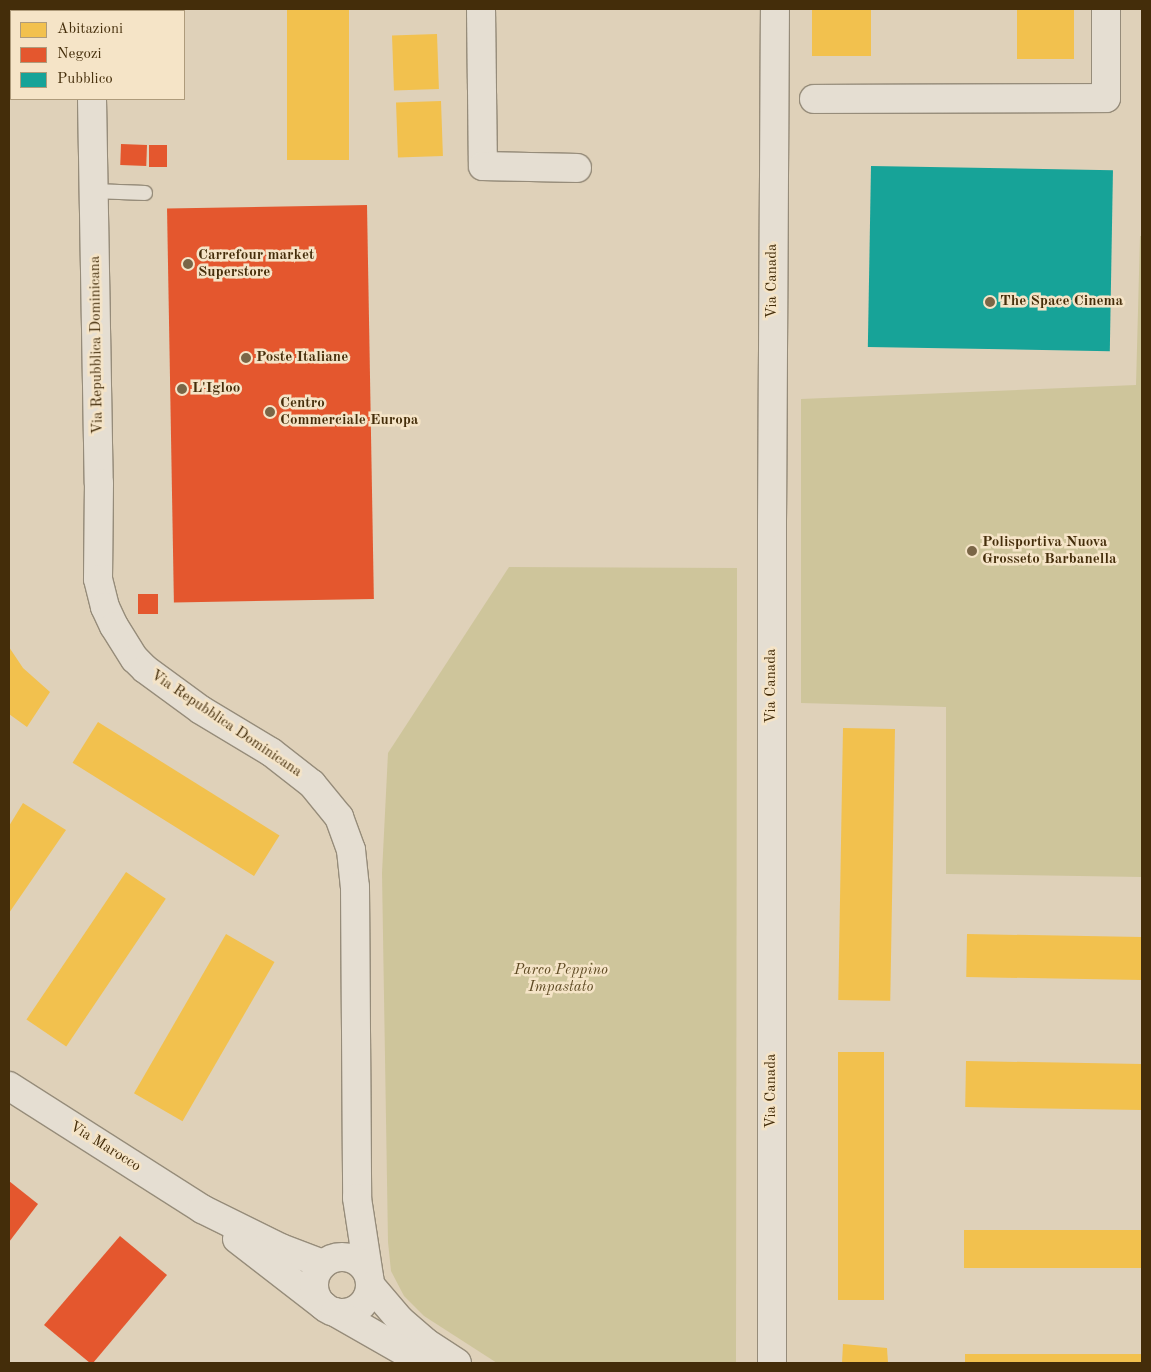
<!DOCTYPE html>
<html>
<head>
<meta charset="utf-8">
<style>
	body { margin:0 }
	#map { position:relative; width:1151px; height:1372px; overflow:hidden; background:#dfd1b9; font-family:"Old Standard TT",serif }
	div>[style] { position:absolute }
	.green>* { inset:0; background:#cec59b }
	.homes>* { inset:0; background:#f2c14e; transform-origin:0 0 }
	.shops>* { inset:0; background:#e4572e; transform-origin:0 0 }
	.public>* { inset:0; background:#17a398; transform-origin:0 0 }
	.roads { filter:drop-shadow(1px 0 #968c7a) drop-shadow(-1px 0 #968c7a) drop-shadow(0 1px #968c7a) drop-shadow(0 -1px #968c7a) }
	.service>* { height:14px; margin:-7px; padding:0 7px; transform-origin:7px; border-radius:7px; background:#e5ded2 }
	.minor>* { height:28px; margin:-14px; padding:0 14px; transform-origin:14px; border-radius:14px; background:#e5ded2 }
	.minor>.ring { margin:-14px; padding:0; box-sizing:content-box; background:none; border:28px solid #e5ded2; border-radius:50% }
	.dots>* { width:14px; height:14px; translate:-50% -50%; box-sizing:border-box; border:2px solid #f5e4c7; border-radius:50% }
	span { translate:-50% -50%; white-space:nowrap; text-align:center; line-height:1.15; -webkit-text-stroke:5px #f5e4c7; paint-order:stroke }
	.poi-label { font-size:15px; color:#442d0a; font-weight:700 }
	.left { translate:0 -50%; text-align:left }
	.street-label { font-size:15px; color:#442d0a }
	.park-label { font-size:15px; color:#5d4922; font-style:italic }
	.frame { position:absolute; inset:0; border:10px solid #442d0a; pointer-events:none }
	.legend { position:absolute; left:10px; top:10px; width:175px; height:90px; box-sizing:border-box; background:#f5e4c7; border:1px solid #ae9b7b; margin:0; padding:6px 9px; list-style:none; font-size:15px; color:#442d0a }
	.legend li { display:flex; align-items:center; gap:10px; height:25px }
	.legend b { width:25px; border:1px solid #ae9b7b }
</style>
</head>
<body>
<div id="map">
	<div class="green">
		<i style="clip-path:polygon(1140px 236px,1142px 236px,1142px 877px,946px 874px,946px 707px,801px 703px,801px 399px,1136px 385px)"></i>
		<i style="clip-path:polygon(509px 567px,737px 568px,736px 1363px,497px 1363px,424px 1316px,404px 1296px,391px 1271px,388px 1242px,382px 873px,388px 753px)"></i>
	</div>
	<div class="homes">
		<i style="left:287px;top:9px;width:62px;height:151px"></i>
		<i style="left:812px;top:9px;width:59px;height:47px"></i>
		<i style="left:1017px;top:9px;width:57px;height:50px"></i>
		<i style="left:437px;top:34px;width:55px;height:45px;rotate:88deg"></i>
		<i style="left:441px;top:101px;width:55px;height:45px;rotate:88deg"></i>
		<i style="clip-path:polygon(9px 647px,23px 668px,50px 692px,27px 727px,9px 714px)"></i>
		<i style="left:98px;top:722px;width:214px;height:48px;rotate:32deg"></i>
		<i style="left:843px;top:728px;width:52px;height:272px;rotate:1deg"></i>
		<i style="clip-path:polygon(23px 803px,66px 830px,9px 913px,9px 826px)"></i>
		<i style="left:126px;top:872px;width:48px;height:178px;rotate:34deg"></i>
		<i style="left:226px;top:934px;width:56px;height:184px;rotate:30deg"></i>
		<i style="left:967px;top:934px;width:175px;height:43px;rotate:1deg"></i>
		<i style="left:838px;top:1052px;width:46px;height:248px"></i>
		<i style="left:966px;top:1061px;width:176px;height:46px;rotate:1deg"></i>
		<i style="left:964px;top:1230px;width:178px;height:38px"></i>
		<i style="clip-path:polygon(843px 1344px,887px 1348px,888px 1363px,842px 1363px)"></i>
		<i style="left:965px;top:1354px;width:177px;height:9px"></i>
	</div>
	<div class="shops">
		<i style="left:121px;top:144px;width:26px;height:21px;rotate:2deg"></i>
		<i style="left:149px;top:145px;width:18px;height:22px"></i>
		<i style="left:367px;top:205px;width:394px;height:200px;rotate:89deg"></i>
		<i style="left:138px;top:594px;width:20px;height:20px"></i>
		<i style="clip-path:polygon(9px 1181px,38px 1204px,9px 1242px)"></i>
		<i style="clip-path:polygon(120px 1236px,167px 1275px,93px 1363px,90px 1363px,44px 1325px)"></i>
	</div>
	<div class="public">
		<i style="left:871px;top:166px;width:242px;height:181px;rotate:1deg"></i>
	</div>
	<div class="roads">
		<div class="service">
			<i style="left:94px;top:191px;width:51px;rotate:2.2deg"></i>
		</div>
		<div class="minor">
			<i style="left:91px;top:9px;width:2px;rotate:90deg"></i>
			<i style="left:481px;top:9px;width:157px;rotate:89.3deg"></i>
			<i style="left:483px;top:166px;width:94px;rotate:1.2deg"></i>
			<i style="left:92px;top:99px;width:384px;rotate:89deg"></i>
			<i style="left:99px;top:483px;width:96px;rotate:90.6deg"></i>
			<i style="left:98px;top:579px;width:29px;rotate:76deg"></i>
			<i style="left:105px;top:607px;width:21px;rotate:65deg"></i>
			<i style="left:114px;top:626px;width:39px;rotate:58deg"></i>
			<i style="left:135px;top:659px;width:14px;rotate:45deg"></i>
			<i style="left:145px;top:669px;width:69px;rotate:36.2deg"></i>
			<i style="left:201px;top:710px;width:82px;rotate:31deg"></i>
			<i style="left:271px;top:752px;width:52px;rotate:38deg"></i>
			<i style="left:312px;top:784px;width:43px;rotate:50.7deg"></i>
			<i style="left:339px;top:817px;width:35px;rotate:70deg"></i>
			<i style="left:351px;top:850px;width:37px;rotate:84deg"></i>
			<i style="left:355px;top:887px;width:311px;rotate:89.6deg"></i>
			<i style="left:357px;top:1198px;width:79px;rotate:81.3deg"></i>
			<i style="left:814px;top:99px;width:292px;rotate:-0.2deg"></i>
			<i style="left:1106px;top:98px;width:89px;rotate:-90deg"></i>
			<i style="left:9px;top:1086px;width:229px;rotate:32.5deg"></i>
			<i style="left:202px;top:1209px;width:88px;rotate:26.3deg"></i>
			<i style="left:281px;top:1248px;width:45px;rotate:20.9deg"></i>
			<i style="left:237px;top:1239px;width:111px;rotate:37.7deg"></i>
			<i class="ring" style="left:314px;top:1257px;width:28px;height:28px"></i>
			<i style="left:371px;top:1286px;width:45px;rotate:49.5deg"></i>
			<i style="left:400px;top:1320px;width:33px;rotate:41deg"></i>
			<i style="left:425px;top:1342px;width:38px;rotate:33deg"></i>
			<i style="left:335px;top:1312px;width:103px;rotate:29.8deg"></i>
			<i style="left:772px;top:1363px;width:840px;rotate:-90deg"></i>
			<i style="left:772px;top:523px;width:514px;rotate:-89.67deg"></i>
		</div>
	</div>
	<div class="dots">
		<i style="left:188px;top:264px;background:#7a6647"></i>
		<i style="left:990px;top:302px;background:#7a6647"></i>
		<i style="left:246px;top:358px;background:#7a6647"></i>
		<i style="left:182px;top:389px;background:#7a6647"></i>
		<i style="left:270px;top:412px;background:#7a6647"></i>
		<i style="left:972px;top:551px;background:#7a6647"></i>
	</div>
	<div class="poi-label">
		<span class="left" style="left:198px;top:264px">Carrefour market<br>Superstore</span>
		<span class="left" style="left:1000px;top:302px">The Space Cinema</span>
		<span class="left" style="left:256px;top:358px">Poste Italiane</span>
		<span class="left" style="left:192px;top:389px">L'Igloo</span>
		<span class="left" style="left:280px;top:412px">Centro<br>Commerciale Europa</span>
		<span class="left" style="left:982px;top:551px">Polisportiva Nuova<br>Grosseto Barbanella</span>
	</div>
	<div class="street-label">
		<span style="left:773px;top:281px;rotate:-90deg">Via Canada</span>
		<span style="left:97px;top:345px;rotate:-91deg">Via Repubblica Dominicana</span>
		<span style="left:772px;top:686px;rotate:-90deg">Via Canada</span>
		<span style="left:226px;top:724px;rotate:34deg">Via Repubblica Dominicana</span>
		<span style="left:772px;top:1091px;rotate:-90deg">Via Canada</span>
		<span style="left:105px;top:1147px;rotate:32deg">Via Marocco</span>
	</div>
	<div class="park-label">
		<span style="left:561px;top:979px">Parco Peppino<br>Impastato</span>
	</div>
	<div class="frame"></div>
	<ul class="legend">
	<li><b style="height:14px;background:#f2c14e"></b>Abitazioni</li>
	<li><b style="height:14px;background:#e4572e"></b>Negozi</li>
	<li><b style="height:14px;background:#17a398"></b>Pubblico</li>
	</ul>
</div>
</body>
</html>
